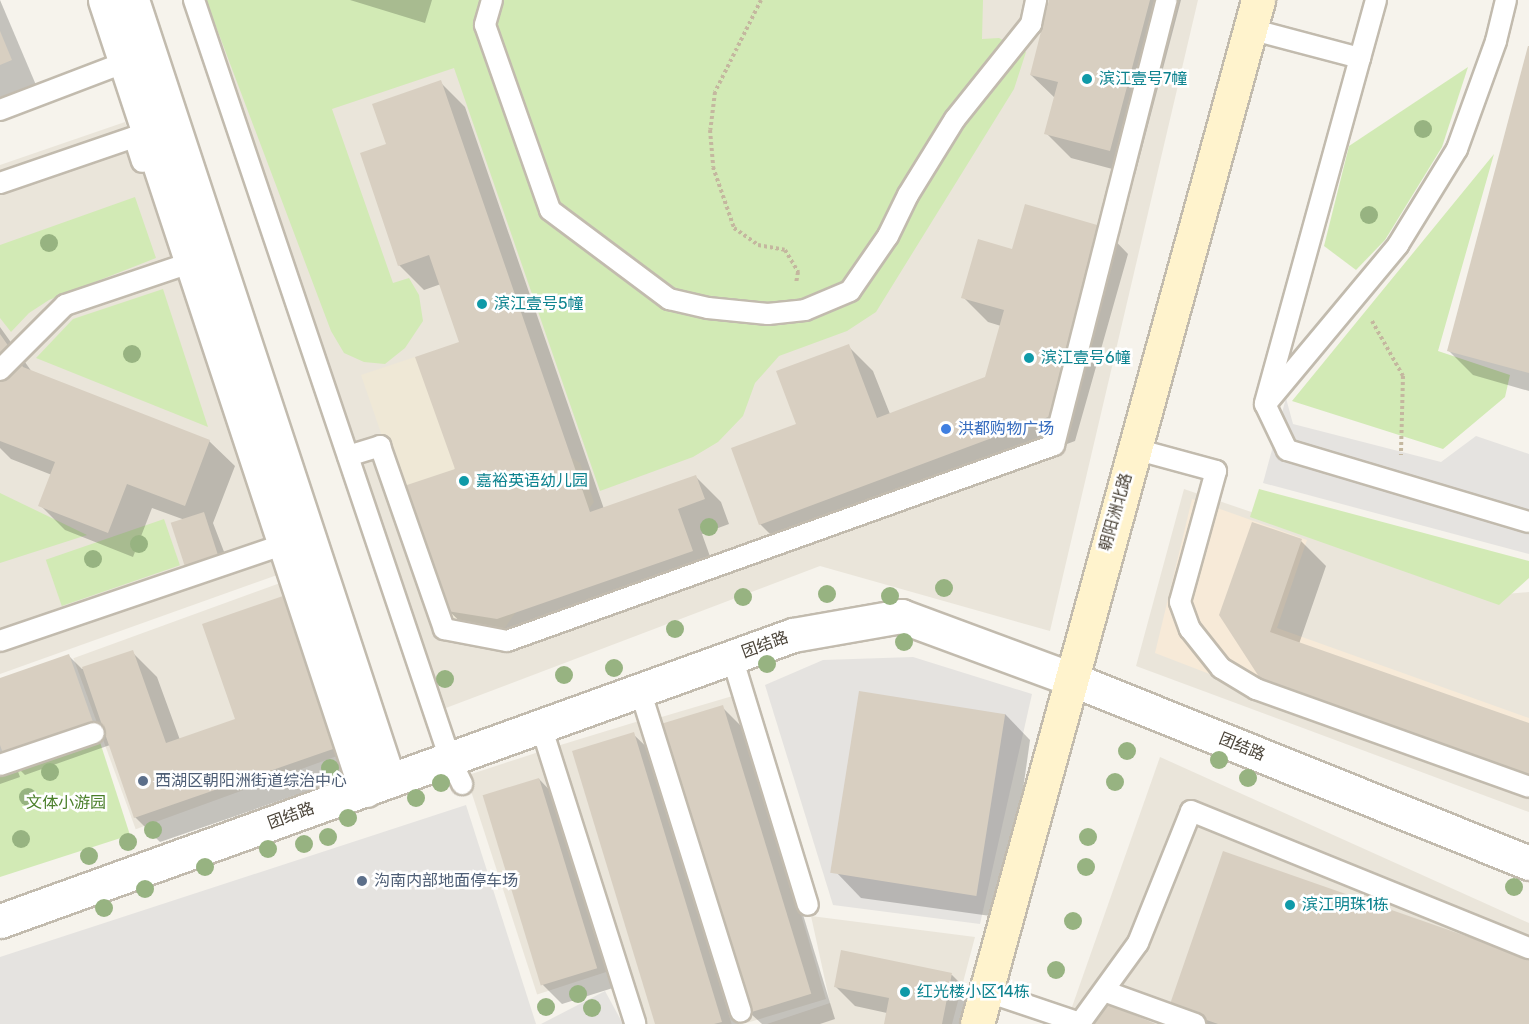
<!DOCTYPE html>
<html>
<head>
<meta charset="utf-8">
<style>
	body { margin:0 }
	#map { position:relative; width:1529px; height:1024px; overflow:hidden; background:#f6f3ec; font-family:Rubik,"Noto Sans SC",sans-serif }
	div>[style] { position:absolute }
	.residential>* { inset:0; background:#eae5da; transform-origin:0 0 }
	.commercial>* { inset:0; background:#f7ead8 }
	.education>* { inset:0; background:#efe8d6 }
	.green>* { inset:0; background:#d2eab5; transform-origin:0 0 }
	.parking>* { inset:0; background:#e5e3e0 }
	.shadow>* { inset:0; background:#0003 }
	.building>* { inset:0; background:#d8cfc1; transform-origin:0 0 }
	.path>* { height:4px; margin-top:-2px; transform-origin:0; background:repeating-linear-gradient(90deg,#c4b79f 0 3px,transparent 0 6px) }
	.roads { filter:drop-shadow(2px 0 #c2bbae) drop-shadow(-2px 0 #c2bbae) drop-shadow(0 2px #c2bbae) drop-shadow(0 -2px #c2bbae) }
	.service>* { height:20px; margin:-10px; padding:0 10px; transform-origin:10px; border-radius:10px; background:#fff }
	.minor>* { height:33px; margin:-16.5px; padding:0 16.5px; transform-origin:16.5px; border-radius:16.5px; background:#fff }
	.tertiary>* { height:33px; margin:-16.5px; padding:0 16.5px; transform-origin:16.5px; border-radius:16.5px; background:#fff }
	.secondary>* { height:33px; margin:-16.5px; padding:0 16.5px; transform-origin:16.5px; border-radius:16.5px; background:#fff3cd }
	.trees>* { width:18px; height:18px; margin:-9px; border-radius:50%; background:#97b381 }
	.dots>* { width:16px; height:16px; translate:-50% -50%; box-sizing:border-box; border:3px solid #fff; border-radius:50% }
	span { translate:-50% -50%; white-space:nowrap; text-align:center; line-height:1.15; -webkit-text-stroke:5px #fff; paint-order:stroke }
	.culture-label { font-size:16px; color:#0d838f }
	.left { translate:0 -50%; text-align:left }
	.shop-label { font-size:16px; color:#366cbe }
	.street-label { font-size:16px; color:#4b4439 }
	.service-label { font-size:16px; color:#4e5e75 }
	.park-label { font-size:16px; color:#4a7f2a }
</style>
</head>
<body>
<div id="map">
	<div class="residential">
		<i style="clip-path:polygon(189px 0,1198px 0,1050px 631px,820px 566px,430px 714px)"></i>
		<i style="clip-path:polygon(125px 122px,280px 574px,0 674px,0 165px)"></i>
		<i style="clip-path:polygon(1184px 489px,1494px 595px,1529px 592px,1529px 812px,1136px 666px)"></i>
		<i style="left:283px;top:582px;width:182px;height:223px;rotate:70deg"></i>
		<i style="clip-path:polygon(736px 695px,826px 999px,743px 1024px,738px 1024px,648px 721px)"></i>
		<i style="left:639px;top:721px;width:318px;height:88px;rotate:73deg"></i>
		<i style="left:545px;top:750px;width:230px;height:83px;rotate:72deg"></i>
		<i style="clip-path:polygon(1160px 757px,1529px 923px,1529px 1024px,1066px 1024px)"></i>
		<i style="clip-path:polygon(811px 916px,975px 937px,952px 1024px,767px 1024px,830px 1003px)"></i>
	</div>
	<div class="commercial">
		<i style="clip-path:polygon(1192px 499px,1307px 540px,1277px 628px,1529px 718px,1529px 797px,1155px 653px)"></i>
	</div>
	<div class="education">
		<i style="clip-path:polygon(415px 357px,580px 463px,594px 502px,504px 629px,445px 619px,361px 375px)"></i>
	</div>
	<div class="green">
		<i style="clip-path:polygon(206px 0,983px 0,982px 39px,999px 38px,1026px 52px,1014px 89px,876px 312px,847px 331px,779px 356px,755px 383px,743px 416px,718px 442px,693px 457px,600px 491px,454px 68px,332px 109px,393px 283px,409px 278px,419px 295px,423px 321px,405px 348px,385px 364px,364px 362px,344px 353px,331px 331px)"></i>
		<i style="clip-path:polygon(1468px 67px,1442px 147px,1385px 240px,1356px 270px,1324px 246px,1349px 146px)"></i>
		<i style="clip-path:polygon(1494px 154px,1438px 351px,1510px 375px,1505px 397px,1443px 449px,1292px 401px)"></i>
		<i style="clip-path:polygon(135px 197px,156px 258px,49px 300px,29px 313px,11px 332px,0 318px,0 245px)"></i>
		<i style="clip-path:polygon(163px 289px,208px 427px,36px 358px,73px 319px)"></i>
		<i style="clip-path:polygon(1259px 489px,1529px 561px,1529px 578px,1499px 605px,1250px 517px)"></i>
		<i style="clip-path:polygon(0 493px,87px 535px,0 563px)"></i>
		<i style="left:164px;top:519px;width:49px;height:125px;rotate:71deg"></i>
		<i style="clip-path:polygon(99px 739px,130px 835px,0 877px,0 771px)"></i>
	</div>
	<div class="parking">
		<i style="clip-path:polygon(1286px 398px,1293px 424px,1441px 462px,1476px 436px,1529px 454px,1529px 554px,1263px 483px)"></i>
		<i style="clip-path:polygon(913px 657px,1032px 694px,980px 924px,833px 905px,765px 685px,823px 660px)"></i>
		<i style="clip-path:polygon(466px 805px,536px 1024px,0 1024px,0 957px)"></i>
		<i style="clip-path:polygon(605px 991px,623px 1024px,541px 1024px)"></i>
	</div>
	<div class="shadow">
		<i style="clip-path:polygon(0 0,36px 85px,0 100px)"></i>
		<i style="clip-path:polygon(350px 0,432px 0,425px 23px)"></i>
		<i style="clip-path:polygon(1051px 0,1181px 0,1135px 175px,1071px 158px,1046px 133px,1055px 98px,1031px 75px)"></i>
		<i style="clip-path:polygon(1529px 49px,1529px 391px,1473px 375px,1448px 350px)"></i>
		<i style="clip-path:polygon(440px 82px,465px 107px,604px 509px,696px 477px,721px 502px,729px 524px,702px 534px,717px 576px,523px 644px,474px 635px,448px 610px,461px 343px,441px 284px,424px 290px,399px 265px,388px 145px)"></i>
		<i style="clip-path:polygon(1103px 228px,1128px 254px,1075px 441px,785px 549px,760px 524px,798px 425px,848px 346px,873px 371px,890px 414px,986px 378px,1001px 326px,988px 322px,963px 297px)"></i>
		<i style="clip-path:polygon(0 327px,32px 372px,209px 441px,235px 466px,213px 523px,231px 570px,185px 520px,152px 508px,133px 557px,65px 530px,40px 505px,52px 475px,11px 459px,0 448px)"></i>
		<i style="clip-path:polygon(1301px 541px,1326px 566px,1299px 644px,1529px 725px,1529px 791px,1221px 615px)"></i>
		<i style="clip-path:polygon(283px 598px,308px 623px,360px 773px,160px 842px,135px 817px,110px 745px,25px 775px,16px 766px,20px 777px,0 784px,0 680px,69px 656px,82px 669px,132px 652px,157px 677px,180px 740px,237px 720px)"></i>
		<i style="clip-path:polygon(722px 707px,747px 732px,835px 1019px,820px 1024px,762px 1024px,750px 1013px)"></i>
		<i style="clip-path:polygon(1005px 714px,1030px 740px,1005px 918px,861px 898px,836px 872px)"></i>
		<i style="clip-path:polygon(633px 734px,659px 759px,739px 1024px,657px 1024px)"></i>
		<i style="clip-path:polygon(539px 779px,558px 799px,616px 987px,562px 1004px,542px 984px)"></i>
		<i style="clip-path:polygon(1224px 853px,1529px 960px,1529px 1024px,1188px 1024px)"></i>
		<i style="clip-path:polygon(952px 975px,971px 994px,965px 1024px,885px 1024px,887px 1013px,855px 1006px,835px 986px)"></i>
	</div>
	<div class="building">
		<i style="clip-path:polygon(1049px 0,1150px 0,1110px 151px,1044px 134px,1058px 82px,1030px 75px)"></i>
		<i style="clip-path:polygon(0 31px,12px 60px,0 65px)"></i>
		<i style="clip-path:polygon(1528px 46px,1529px 46px,1529px 373px,1447px 351px)"></i>
		<i style="clip-path:polygon(441px 80px,590px 512px,696px 475px,705px 499px,678px 509px,693px 551px,497px 619px,447px 611px,404px 486px,455px 469px,415px 357px,459px 342px,429px 255px,398px 266px,360px 153px,386px 144px,372px 104px)"></i>
		<i style="clip-path:polygon(1025px 204px,1104px 227px,1051px 416px,759px 525px,731px 448px,796px 424px,776px 371px,849px 344px,877px 418px,985px 377px,1004px 310px,961px 298px,978px 239px,1012px 249px)"></i>
		<i style="clip-path:polygon(0 334px,23px 367px,210px 440px,185px 506px,127px 484px,108px 533px,38px 506px,55px 462px,0 441px)"></i>
		<i style="left:204px;top:512px;width:47px;height:35px;rotate:72deg"></i>
		<i style="clip-path:polygon(1252px 522px,1302px 539px,1270px 632px,1529px 723px,1529px 776px,1263px 683px,1219px 615px)"></i>
		<i style="clip-path:polygon(283px 596px,336px 748px,134px 818px,82px 667px,133px 650px,166px 743px,235px 719px,202px 624px)"></i>
		<i style="clip-path:polygon(69px 654px,94px 725px,4px 756px,0 745px,0 678px)"></i>
		<i style="left:859px;top:691px;width:148px;height:184px;rotate:9deg"></i>
		<i style="left:723px;top:705px;width:302px;height:65px;rotate:73deg"></i>
		<i style="clip-path:polygon(634px 732px,722px 1022px,714px 1024px,655px 1024px,572px 751px)"></i>
		<i style="left:539px;top:778px;width:199px;height:59px;rotate:73deg"></i>
		<i style="clip-path:polygon(1223px 851px,1529px 958px,1529px 1024px,1218px 1024px,1169px 1007px)"></i>
		<i style="clip-path:polygon(841px 950px,952px 973px,942px 1024px,884px 1024px,889px 998px,834px 987px)"></i>
		<i style="clip-path:polygon(1103px 1002px,1156px 1024px,1094px 1024px)"></i>
	</div>
	<div class="path">
		<i style="left:761px;top:0;width:103px;rotate:116.6deg"></i>
		<i style="left:715px;top:92px;width:38px;rotate:97deg"></i>
		<i style="left:710px;top:130px;width:37px;rotate:85deg"></i>
		<i style="left:713px;top:167px;width:65px;rotate:71deg"></i>
		<i style="left:734px;top:228px;width:29px;rotate:35deg"></i>
		<i style="left:758px;top:245px;width:27px;rotate:10deg"></i>
		<i style="left:785px;top:250px;width:26px;rotate:59deg"></i>
		<i style="left:798px;top:272px;width:11px;rotate:100deg"></i>
		<i style="left:1372px;top:321px;width:63px;rotate:60.6deg"></i>
		<i style="left:1403px;top:376px;width:79px;rotate:91.5deg"></i>
	</div>
	<div class="roads">
		<div class="service">
			<i style="left:194px;top:0;width:801px;rotate:71.36deg"></i>
			<i style="left:450px;top:759px;width:28px;rotate:64deg"></i>
			<i style="left:492px;top:0;width:26px;rotate:106deg"></i>
			<i style="left:485px;top:25px;width:196px;rotate:70.6deg"></i>
			<i style="left:550px;top:210px;width:149px;rotate:36.8deg"></i>
			<i style="left:669px;top:299px;width:40px;rotate:13deg"></i>
			<i style="left:708px;top:308px;width:60px;rotate:5.7deg"></i>
			<i style="left:768px;top:314px;width:37px;rotate:-6deg"></i>
			<i style="left:805px;top:310px;width:49px;rotate:-22.9deg"></i>
			<i style="left:850px;top:291px;width:67px;rotate:-55.4deg"></i>
			<i style="left:888px;top:236px;width:46px;rotate:-64deg"></i>
			<i style="left:908px;top:195px;width:89px;rotate:-58.3deg"></i>
			<i style="left:955px;top:119px;width:122px;rotate:-51.3deg"></i>
			<i style="left:1031px;top:24px;width:25px;rotate:-78deg"></i>
			<i style="left:1376px;top:0;width:419px;rotate:105.4deg"></i>
			<i style="left:1265px;top:404px;width:51px;rotate:64.4deg"></i>
			<i style="left:1287px;top:450px;width:252px;rotate:16.6deg"></i>
			<i style="left:1250px;top:29px;width:114px;rotate:14.8deg"></i>
			<i style="left:0;top:110px;width:135px;rotate:-20.9deg"></i>
			<i style="left:0;top:183px;width:142px;rotate:-18.9deg"></i>
			<i style="left:134px;top:137px;width:26px;rotate:72deg"></i>
			<i style="left:0;top:370px;width:92px;rotate:-45deg"></i>
			<i style="left:65px;top:305px;width:119px;rotate:-18.6deg"></i>
			<i style="left:1269px;top:400px;width:202px;rotate:-50.2deg"></i>
			<i style="left:1398px;top:245px;width:113px;rotate:-58.4deg"></i>
			<i style="left:1457px;top:149px;width:115px;rotate:-70.1deg"></i>
			<i style="left:1496px;top:41px;width:42px;rotate:-76.3deg"></i>
			<i style="left:1135px;top:449px;width:84px;rotate:15.2deg"></i>
			<i style="left:1216px;top:471px;width:136px;rotate:105.4deg"></i>
			<i style="left:1180px;top:602px;width:29px;rotate:70deg"></i>
			<i style="left:1190px;top:629px;width:50px;rotate:51.5deg"></i>
			<i style="left:1221px;top:668px;width:41px;rotate:31deg"></i>
			<i style="left:1256px;top:689px;width:290px;rotate:19.7deg"></i>
			<i style="left:348px;top:456px;width:34px;rotate:-17deg"></i>
			<i style="left:380px;top:446px;width:194px;rotate:70.7deg"></i>
			<i style="left:444px;top:629px;width:64px;rotate:10.8deg"></i>
			<i style="left:507px;top:641px;width:581px;rotate:-19.71deg"></i>
			<i style="left:1054px;top:445px;width:459px;rotate:-75.8deg"></i>
			<i style="left:0;top:641px;width:301px;rotate:-18.8deg"></i>
			<i style="left:732px;top:657px;width:259px;rotate:73deg"></i>
			<i style="left:640px;top:690px;width:337px;rotate:72.6deg"></i>
			<i style="left:541px;top:726px;width:312px;rotate:72.4deg"></i>
			<i style="left:0;top:765px;width:99px;rotate:-18.8deg"></i>
			<i style="left:985px;top:991px;width:100px;rotate:18.6deg"></i>
			<i style="left:1080px;top:1023px;width:99px;rotate:-54.1deg"></i>
			<i style="left:1138px;top:943px;width:142px;rotate:-68.1deg"></i>
			<i style="left:1191px;top:811px;width:365px;rotate:22.1deg"></i>
			<i style="left:1104px;top:991px;width:97px;rotate:19.9deg"></i>
		</div>
		<div class="minor">
			<i style="left:105px;top:0;width:832px;rotate:71.72deg"></i>
			<i style="left:132px;top:0;width:822px;rotate:71.79deg"></i>
		</div>
		<div class="tertiary">
			<i style="left:0;top:921px;width:843px;rotate:-19.83deg"></i>
			<i style="left:793px;top:635px;width:110px;rotate:-10deg"></i>
			<i style="left:901px;top:616px;width:179px;rotate:20.3deg"></i>
			<i style="left:1069px;top:678px;width:496px;rotate:21.9deg"></i>
		</div>
		<div class="secondary">
			<i style="left:977px;top:1024px;width:1062px;rotate:-74.65deg"></i>
		</div>
	</div>
	<div class="trees">
		<i style="left:1423px;top:129px"></i>
		<i style="left:1369px;top:215px"></i>
		<i style="left:49px;top:243px"></i>
		<i style="left:132px;top:354px"></i>
		<i style="left:709px;top:527px"></i>
		<i style="left:139px;top:544px"></i>
		<i style="left:93px;top:559px"></i>
		<i style="left:944px;top:588px"></i>
		<i style="left:827px;top:594px"></i>
		<i style="left:890px;top:596px"></i>
		<i style="left:743px;top:597px"></i>
		<i style="left:675px;top:629px"></i>
		<i style="left:904px;top:642px"></i>
		<i style="left:767px;top:664px"></i>
		<i style="left:614px;top:668px"></i>
		<i style="left:564px;top:675px"></i>
		<i style="left:445px;top:679px"></i>
		<i style="left:1127px;top:751px"></i>
		<i style="left:1219px;top:760px"></i>
		<i style="left:330px;top:768px"></i>
		<i style="left:50px;top:772px"></i>
		<i style="left:1248px;top:778px"></i>
		<i style="left:1115px;top:782px"></i>
		<i style="left:441px;top:783px"></i>
		<i style="left:28px;top:797px"></i>
		<i style="left:416px;top:798px"></i>
		<i style="left:348px;top:818px"></i>
		<i style="left:153px;top:830px"></i>
		<i style="left:328px;top:837px"></i>
		<i style="left:1088px;top:837px"></i>
		<i style="left:21px;top:839px"></i>
		<i style="left:128px;top:842px"></i>
		<i style="left:304px;top:844px"></i>
		<i style="left:268px;top:849px"></i>
		<i style="left:89px;top:856px"></i>
		<i style="left:205px;top:867px"></i>
		<i style="left:1086px;top:867px"></i>
		<i style="left:1514px;top:887px"></i>
		<i style="left:145px;top:889px"></i>
		<i style="left:104px;top:908px"></i>
		<i style="left:1073px;top:921px"></i>
		<i style="left:1056px;top:970px"></i>
		<i style="left:578px;top:994px"></i>
		<i style="left:546px;top:1007px"></i>
		<i style="left:592px;top:1008px"></i>
	</div>
	<div class="dots">
		<i style="left:1087px;top:79px;background:#0f9aa8"></i>
		<i style="left:482px;top:304px;background:#0f9aa8"></i>
		<i style="left:1029px;top:358px;background:#0f9aa8"></i>
		<i style="left:946px;top:429px;background:#3f7fe0"></i>
		<i style="left:464px;top:481px;background:#0f9aa8"></i>
		<i style="left:143px;top:781px;background:#5c6f8a"></i>
		<i style="left:362px;top:881px;background:#5c6f8a"></i>
		<i style="left:1290px;top:905px;background:#0f9aa8"></i>
		<i style="left:905px;top:992px;background:#0f9aa8"></i>
	</div>
	<div class="culture-label">
		<span class="left" style="left:1099px;top:79px">滨江壹号7幢</span>
		<span class="left" style="left:494px;top:304px">滨江壹号5幢</span>
		<span class="left" style="left:1041px;top:358px">滨江壹号6幢</span>
		<span class="left" style="left:476px;top:481px">嘉裕英语幼儿园</span>
		<span class="left" style="left:1302px;top:905px">滨江明珠1栋</span>
		<span class="left" style="left:917px;top:992px">红光楼小区14栋</span>
	</div>
	<div class="shop-label">
		<span class="left" style="left:958px;top:429px">洪都购物广场</span>
	</div>
	<div class="street-label">
		<span style="left:1116px;top:512px;rotate:-74deg">朝阳洲北路</span>
		<span style="left:765px;top:645px;rotate:-20deg">团结路</span>
		<span style="left:1242px;top:747px;rotate:22deg">团结路</span>
		<span style="left:291px;top:816px;rotate:-20deg">团结路</span>
	</div>
	<div class="service-label">
		<span class="left" style="left:155px;top:781px">西湖区朝阳洲街道综治中心</span>
		<span class="left" style="left:374px;top:881px">沟南内部地面停车场</span>
	</div>
	<div class="park-label">
		<span style="left:66px;top:803px">文体小游园</span>
	</div>
</div>
</body>
</html>
